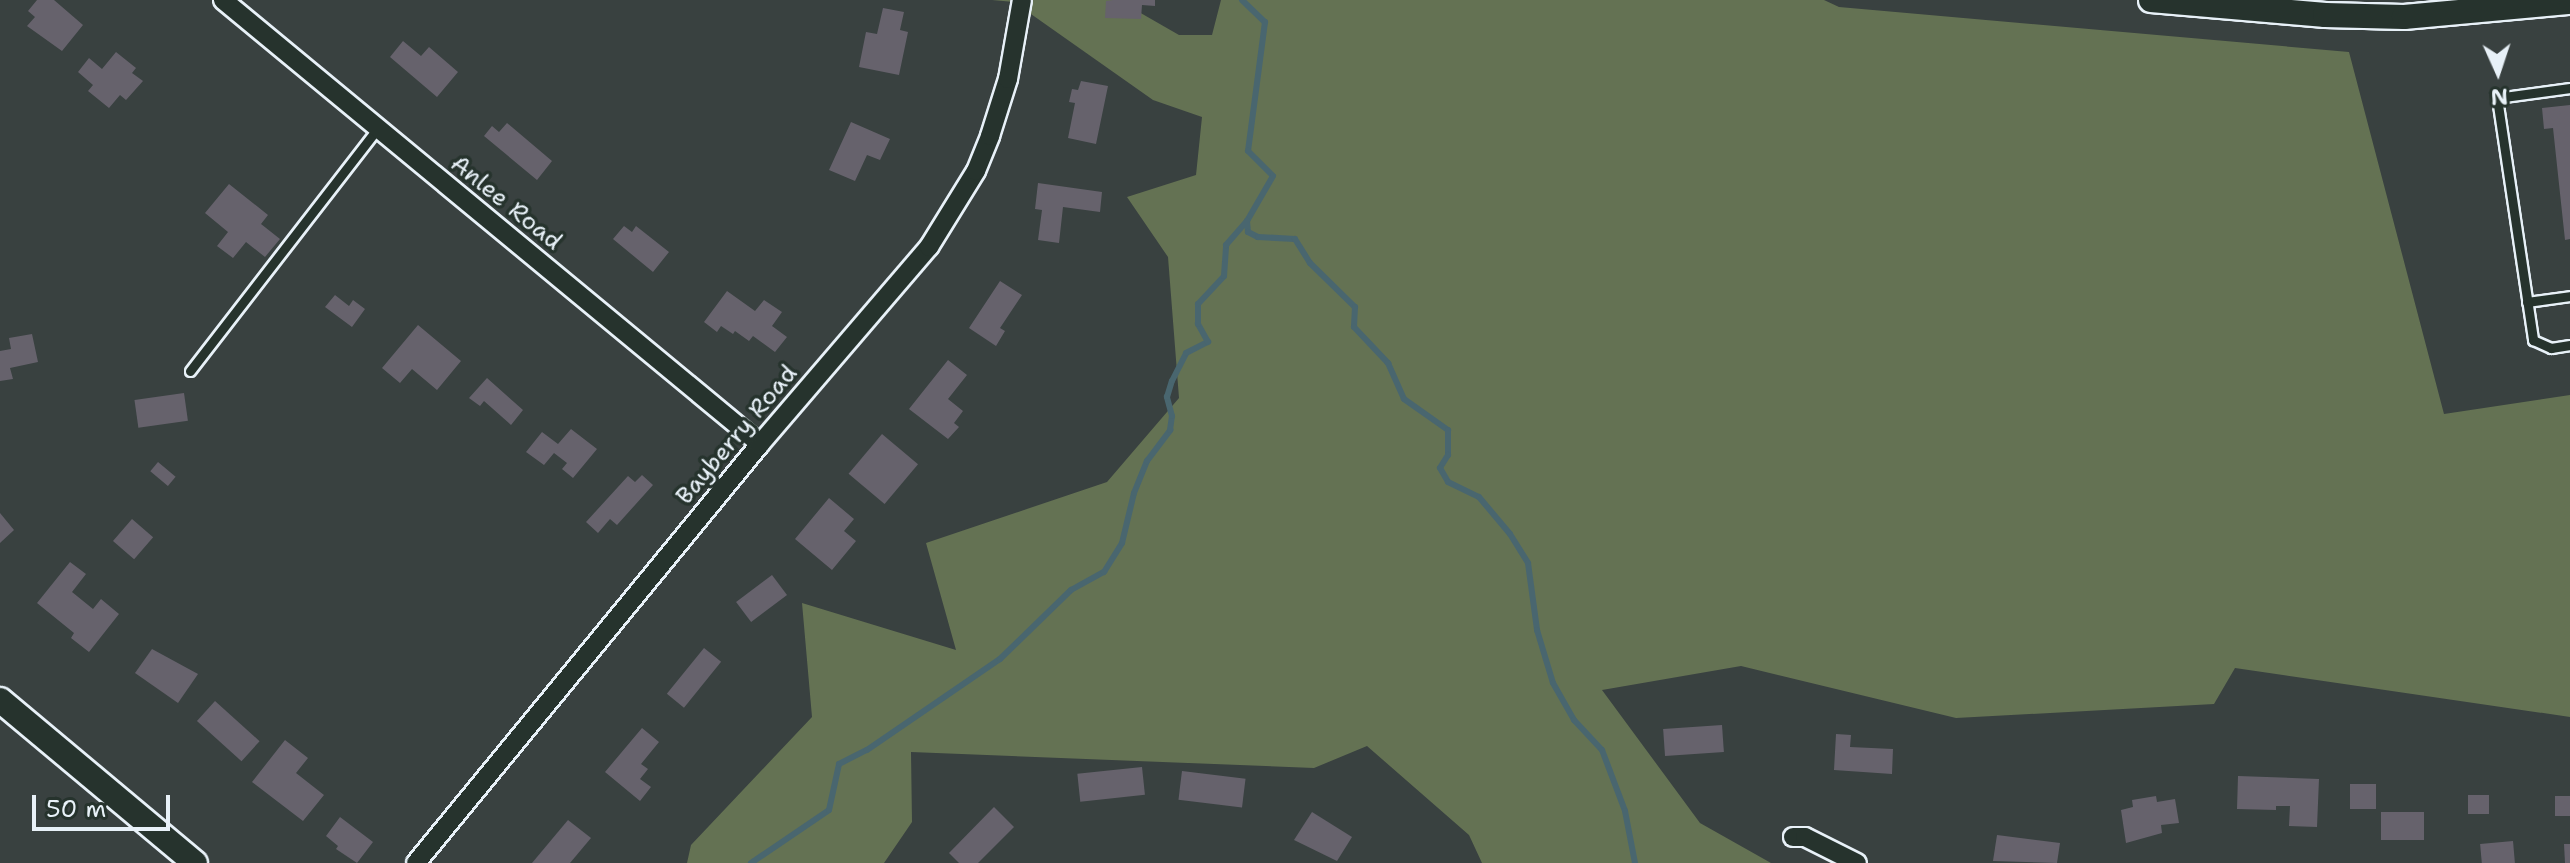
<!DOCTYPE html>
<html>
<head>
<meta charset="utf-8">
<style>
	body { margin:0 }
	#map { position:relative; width:2570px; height:863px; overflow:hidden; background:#394140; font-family:"Shantell Sans",sans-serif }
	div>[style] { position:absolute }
	.green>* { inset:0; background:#647253 }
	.stream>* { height:6px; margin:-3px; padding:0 3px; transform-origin:3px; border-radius:3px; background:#49666f }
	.building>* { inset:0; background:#66626c; transform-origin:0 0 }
	.roads { filter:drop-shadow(2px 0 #e8f1f8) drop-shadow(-2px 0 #e8f1f8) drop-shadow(0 2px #e8f1f8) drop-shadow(0 -2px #e8f1f8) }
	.service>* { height:9px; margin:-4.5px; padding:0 4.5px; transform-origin:4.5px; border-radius:4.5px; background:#26332d }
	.minor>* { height:18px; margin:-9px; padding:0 9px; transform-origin:9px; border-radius:9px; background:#26332d }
	.tertiary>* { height:24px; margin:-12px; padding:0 12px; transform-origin:12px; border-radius:12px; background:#26332d }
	span { translate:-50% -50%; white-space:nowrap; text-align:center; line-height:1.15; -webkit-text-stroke:7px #26332d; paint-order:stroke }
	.street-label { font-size:24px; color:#e8f1f8 }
	.north { position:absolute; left:2458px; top:32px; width:80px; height:80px; -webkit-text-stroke:6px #26332d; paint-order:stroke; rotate:177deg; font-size:22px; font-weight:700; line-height:32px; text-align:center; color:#e8f1f8 }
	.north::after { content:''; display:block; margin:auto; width:28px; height:36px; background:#e8f1f8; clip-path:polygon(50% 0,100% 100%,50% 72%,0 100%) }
	.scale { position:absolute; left:32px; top:795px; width:138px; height:36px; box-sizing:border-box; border:4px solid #e8f1f8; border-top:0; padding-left:10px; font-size:24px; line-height:28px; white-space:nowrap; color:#e8f1f8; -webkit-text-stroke:6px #26332d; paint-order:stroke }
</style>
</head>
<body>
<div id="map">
	<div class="green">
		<i style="clip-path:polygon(992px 0,1118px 0,1179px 35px,1212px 35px,1221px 0,1824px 0,1839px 7px,2349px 52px,2444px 414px,2570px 395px,2570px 717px,2235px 668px,2214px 704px,1956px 718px,1741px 666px,1602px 690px,1700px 823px,1771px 863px,1482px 863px,1469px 835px,1367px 746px,1314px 768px,911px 752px,912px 822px,884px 863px,687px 863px,691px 845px,812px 717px,802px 603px,956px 650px,926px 543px,1107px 482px,1179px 398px,1168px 257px,1127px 197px,1196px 175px,1202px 117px,1153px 100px,1014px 2px)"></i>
	</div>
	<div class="stream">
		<i style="left:1242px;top:0;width:32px;rotate:44deg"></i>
		<i style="left:1265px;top:22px;width:130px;rotate:97.5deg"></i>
		<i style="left:1248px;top:151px;width:35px;rotate:45deg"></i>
		<i style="left:1273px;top:176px;width:52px;rotate:120deg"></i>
		<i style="left:1247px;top:221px;width:11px;rotate:85deg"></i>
		<i style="left:1248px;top:232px;width:11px;rotate:27deg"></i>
		<i style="left:1258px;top:237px;width:37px;rotate:3deg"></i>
		<i style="left:1295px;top:239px;width:28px;rotate:58deg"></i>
		<i style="left:1310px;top:263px;width:63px;rotate:44.4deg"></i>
		<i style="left:1355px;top:307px;width:20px;rotate:93deg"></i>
		<i style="left:1354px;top:327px;width:50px;rotate:46.6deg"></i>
		<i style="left:1388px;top:363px;width:39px;rotate:66deg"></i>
		<i style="left:1404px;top:399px;width:54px;rotate:35.2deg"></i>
		<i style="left:1448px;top:430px;width:25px;rotate:90deg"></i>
		<i style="left:1448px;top:455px;width:15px;rotate:122deg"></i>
		<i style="left:1440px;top:468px;width:16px;rotate:60deg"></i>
		<i style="left:1448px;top:482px;width:34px;rotate:26deg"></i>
		<i style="left:1479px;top:497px;width:48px;rotate:50deg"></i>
		<i style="left:1510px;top:534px;width:34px;rotate:58deg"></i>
		<i style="left:1528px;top:563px;width:68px;rotate:82.3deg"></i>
		<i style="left:1537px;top:630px;width:55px;rotate:73.2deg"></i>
		<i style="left:1553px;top:683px;width:43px;rotate:60.4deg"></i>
		<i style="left:1574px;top:720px;width:41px;rotate:47deg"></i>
		<i style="left:1602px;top:750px;width:65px;rotate:69.3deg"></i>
		<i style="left:1625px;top:811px;width:53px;rotate:79.1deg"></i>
		<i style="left:751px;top:863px;width:94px;rotate:-34.2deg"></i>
		<i style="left:829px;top:810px;width:47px;rotate:-77.7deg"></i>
		<i style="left:839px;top:764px;width:31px;rotate:-27deg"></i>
		<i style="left:867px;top:750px;width:161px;rotate:-34.4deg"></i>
		<i style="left:1000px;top:659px;width:99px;rotate:-44.2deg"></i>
		<i style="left:1071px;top:590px;width:38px;rotate:-29deg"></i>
		<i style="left:1104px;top:572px;width:34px;rotate:-58deg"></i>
		<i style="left:1122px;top:543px;width:51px;rotate:-76.5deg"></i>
		<i style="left:1134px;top:493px;width:35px;rotate:-68deg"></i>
		<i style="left:1147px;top:461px;width:39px;rotate:-53deg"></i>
		<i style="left:1170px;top:430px;width:14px;rotate:-82deg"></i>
		<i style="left:1172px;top:416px;width:20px;rotate:-105deg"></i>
		<i style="left:1167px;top:397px;width:17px;rotate:-73deg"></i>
		<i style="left:1172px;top:381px;width:31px;rotate:-63deg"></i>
		<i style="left:1186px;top:353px;width:25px;rotate:-27deg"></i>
		<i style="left:1208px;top:342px;width:21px;rotate:-119deg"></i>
		<i style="left:1198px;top:324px;width:20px;rotate:-90deg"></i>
		<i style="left:1198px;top:304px;width:38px;rotate:-47deg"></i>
		<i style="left:1224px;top:276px;width:31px;rotate:-86deg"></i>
		<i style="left:1226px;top:245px;width:32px;rotate:-49deg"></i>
	</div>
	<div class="building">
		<i style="clip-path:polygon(37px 0,54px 0,83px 25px,62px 51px,27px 26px,35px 17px,28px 11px)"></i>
		<i style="clip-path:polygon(1113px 0,1155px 0,1155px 6px,1142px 5px,1141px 19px,1105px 18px,1106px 1px)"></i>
		<i style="clip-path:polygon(883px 8px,904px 12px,900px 30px,908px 32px,899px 75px,859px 67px,866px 32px,877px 34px)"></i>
		<i style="clip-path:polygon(403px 41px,421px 56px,429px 47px,458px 72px,437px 97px,390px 57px)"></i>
		<i style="clip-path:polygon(116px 52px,136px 68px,132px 73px,143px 81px,126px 100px,120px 95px,109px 108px,88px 91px,93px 85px,78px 72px,89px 58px,102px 69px)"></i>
		<i style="clip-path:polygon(1081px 81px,1108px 86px,1096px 144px,1068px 138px,1075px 103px,1069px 102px,1072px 89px,1078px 90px)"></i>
		<i style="clip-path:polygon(2570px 105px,2570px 239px,2565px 240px,2553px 128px,2544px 129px,2542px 108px)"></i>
		<i style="clip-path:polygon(851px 122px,890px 139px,880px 160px,867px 155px,855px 181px,829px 170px)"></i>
		<i style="clip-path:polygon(507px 123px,552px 161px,537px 180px,484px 136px,492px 126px,499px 132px)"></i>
		<i style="clip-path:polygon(1038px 183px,1102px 192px,1100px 212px,1063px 207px,1059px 243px,1038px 240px,1042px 210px,1035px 209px)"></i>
		<i style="clip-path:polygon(229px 184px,268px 215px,261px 224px,280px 239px,265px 257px,246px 242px,233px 258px,217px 246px,228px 232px,205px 213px)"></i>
		<i style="clip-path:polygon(624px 226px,632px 232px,636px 226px,669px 252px,653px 272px,613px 239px)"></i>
		<i style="clip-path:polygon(1000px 281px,1022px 295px,1000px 328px,1005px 331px,996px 346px,969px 328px)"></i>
		<i style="clip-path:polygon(727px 291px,755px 311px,764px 300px,782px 312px,772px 326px,787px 337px,775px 352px,753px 336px,749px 341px,735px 331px,733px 334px,721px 326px,717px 332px,704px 322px)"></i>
		<i style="clip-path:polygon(335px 295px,349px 306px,353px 300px,365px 309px,352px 327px,325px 307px)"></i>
		<i style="clip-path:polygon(418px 325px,461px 361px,437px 390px,412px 369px,400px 383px,382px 368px)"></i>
		<i style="clip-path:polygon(32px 334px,38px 362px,10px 368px,13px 379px,0 381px,0 351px,11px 349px,9px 338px)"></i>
		<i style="clip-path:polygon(948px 360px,967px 375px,948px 399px,963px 411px,954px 423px,959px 427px,948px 439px,909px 409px)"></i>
		<i style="clip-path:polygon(487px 378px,523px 410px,511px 425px,484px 401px,480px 406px,469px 398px)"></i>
		<i style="left:184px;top:393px;width:28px;height:50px;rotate:82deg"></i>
		<i style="clip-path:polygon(571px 429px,597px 449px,573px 478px,562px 469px,567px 463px,554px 453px,544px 465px,526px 452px,542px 432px,558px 444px)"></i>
		<i style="left:882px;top:434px;width:47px;height:52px;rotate:40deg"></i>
		<i style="left:158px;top:462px;width:23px;height:12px;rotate:40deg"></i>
		<i style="clip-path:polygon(642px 475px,653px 485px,617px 525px,610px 519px,598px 533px,586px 522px,628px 476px,635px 482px)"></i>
		<i style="clip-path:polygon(829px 498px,854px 519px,844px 531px,856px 541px,832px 570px,795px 539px)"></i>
		<i style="clip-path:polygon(0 513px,14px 530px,0 543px)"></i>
		<i style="left:132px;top:519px;width:28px;height:29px;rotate:41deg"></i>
		<i style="clip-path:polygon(70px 562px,86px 574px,72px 592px,93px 609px,101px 599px,119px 614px,89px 652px,71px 638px,74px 633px,37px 603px)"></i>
		<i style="left:772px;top:575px;width:25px;height:45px;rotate:53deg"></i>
		<i style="left:704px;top:648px;width:22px;height:59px;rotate:39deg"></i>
		<i style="clip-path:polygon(152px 649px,198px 674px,178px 703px,135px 673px)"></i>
		<i style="left:215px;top:701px;width:60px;height:27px;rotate:42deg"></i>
		<i style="left:1722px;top:725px;width:27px;height:59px;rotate:86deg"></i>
		<i style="clip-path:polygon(642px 728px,659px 742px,641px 764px,648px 769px,640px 779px,651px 787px,640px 801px,605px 772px)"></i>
		<i style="clip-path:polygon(1836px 734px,1851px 735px,1850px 747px,1893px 749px,1892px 774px,1834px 770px)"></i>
		<i style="clip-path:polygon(285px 740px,308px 758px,296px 773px,324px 795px,303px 821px,252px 782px)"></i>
		<i style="left:1142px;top:767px;width:28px;height:65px;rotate:84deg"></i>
		<i style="left:1182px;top:771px;width:64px;height:29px;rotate:7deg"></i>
		<i style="clip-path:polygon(2238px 776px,2319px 779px,2317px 827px,2289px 826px,2290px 806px,2276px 806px,2276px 810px,2237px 809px)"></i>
		<i style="left:2376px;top:784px;width:25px;height:26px;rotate:90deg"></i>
		<i style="left:2468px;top:795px;width:21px;height:19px"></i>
		<i style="clip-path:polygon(2156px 796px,2157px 802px,2175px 799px,2179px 823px,2161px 825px,2162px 833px,2126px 843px,2121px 810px,2133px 807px,2132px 800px)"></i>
		<i style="left:2555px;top:796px;width:15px;height:20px"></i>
		<i style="clip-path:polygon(994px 807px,1014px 827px,978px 863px,959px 863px,949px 853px)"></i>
		<i style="clip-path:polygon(1312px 812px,1352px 837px,1337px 861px,1294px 840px)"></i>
		<i style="left:2424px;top:812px;width:28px;height:43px;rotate:90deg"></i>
		<i style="clip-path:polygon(340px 817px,373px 842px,357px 863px,336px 849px,338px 846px,326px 836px)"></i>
		<i style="clip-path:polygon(568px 820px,591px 838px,570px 863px,532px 863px)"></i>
		<i style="clip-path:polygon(1997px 835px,2060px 843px,2057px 863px,1993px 861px)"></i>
		<i style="left:2513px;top:841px;width:22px;height:33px;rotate:85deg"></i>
		<i style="clip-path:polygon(2564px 844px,2570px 844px,2570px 863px,2565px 863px)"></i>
	</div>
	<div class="roads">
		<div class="service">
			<i style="left:2570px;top:88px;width:74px;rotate:172.2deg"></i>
			<i style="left:2497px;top:98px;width:245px;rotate:81.5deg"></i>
			<i style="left:2533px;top:340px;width:20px;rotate:24deg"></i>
			<i style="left:2551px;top:348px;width:19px;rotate:-9deg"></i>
			<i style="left:2527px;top:302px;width:43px;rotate:-7.9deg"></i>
			<i style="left:190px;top:371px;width:306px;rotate:-52.3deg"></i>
		</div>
		<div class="minor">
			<i style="left:223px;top:0;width:697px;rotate:39.58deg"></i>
			<i style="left:1793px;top:837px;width:12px"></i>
			<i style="left:1805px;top:837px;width:58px;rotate:26.6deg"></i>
			<i style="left:416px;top:863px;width:542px;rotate:-50.61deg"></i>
			<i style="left:760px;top:444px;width:260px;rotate:-49.4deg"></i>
			<i style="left:929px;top:247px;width:89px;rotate:-58.3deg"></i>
			<i style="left:976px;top:171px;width:38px;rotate:-68deg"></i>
			<i style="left:990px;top:136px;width:60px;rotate:-72.5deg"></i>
			<i style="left:1008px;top:79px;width:80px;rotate:-80deg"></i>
		</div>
		<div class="tertiary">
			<i style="left:2151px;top:0;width:175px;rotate:4.9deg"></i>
			<i style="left:2325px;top:15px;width:79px;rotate:1.5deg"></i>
			<i style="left:2404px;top:17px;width:167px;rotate:-5.2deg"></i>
			<i style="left:0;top:700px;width:254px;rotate:39.9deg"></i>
		</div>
	</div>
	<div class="street-label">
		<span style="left:506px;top:203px;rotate:39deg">Anlee Road</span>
		<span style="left:737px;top:435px;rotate:-50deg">Bayberry Road</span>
	</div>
	<div class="north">N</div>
	<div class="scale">50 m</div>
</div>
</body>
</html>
